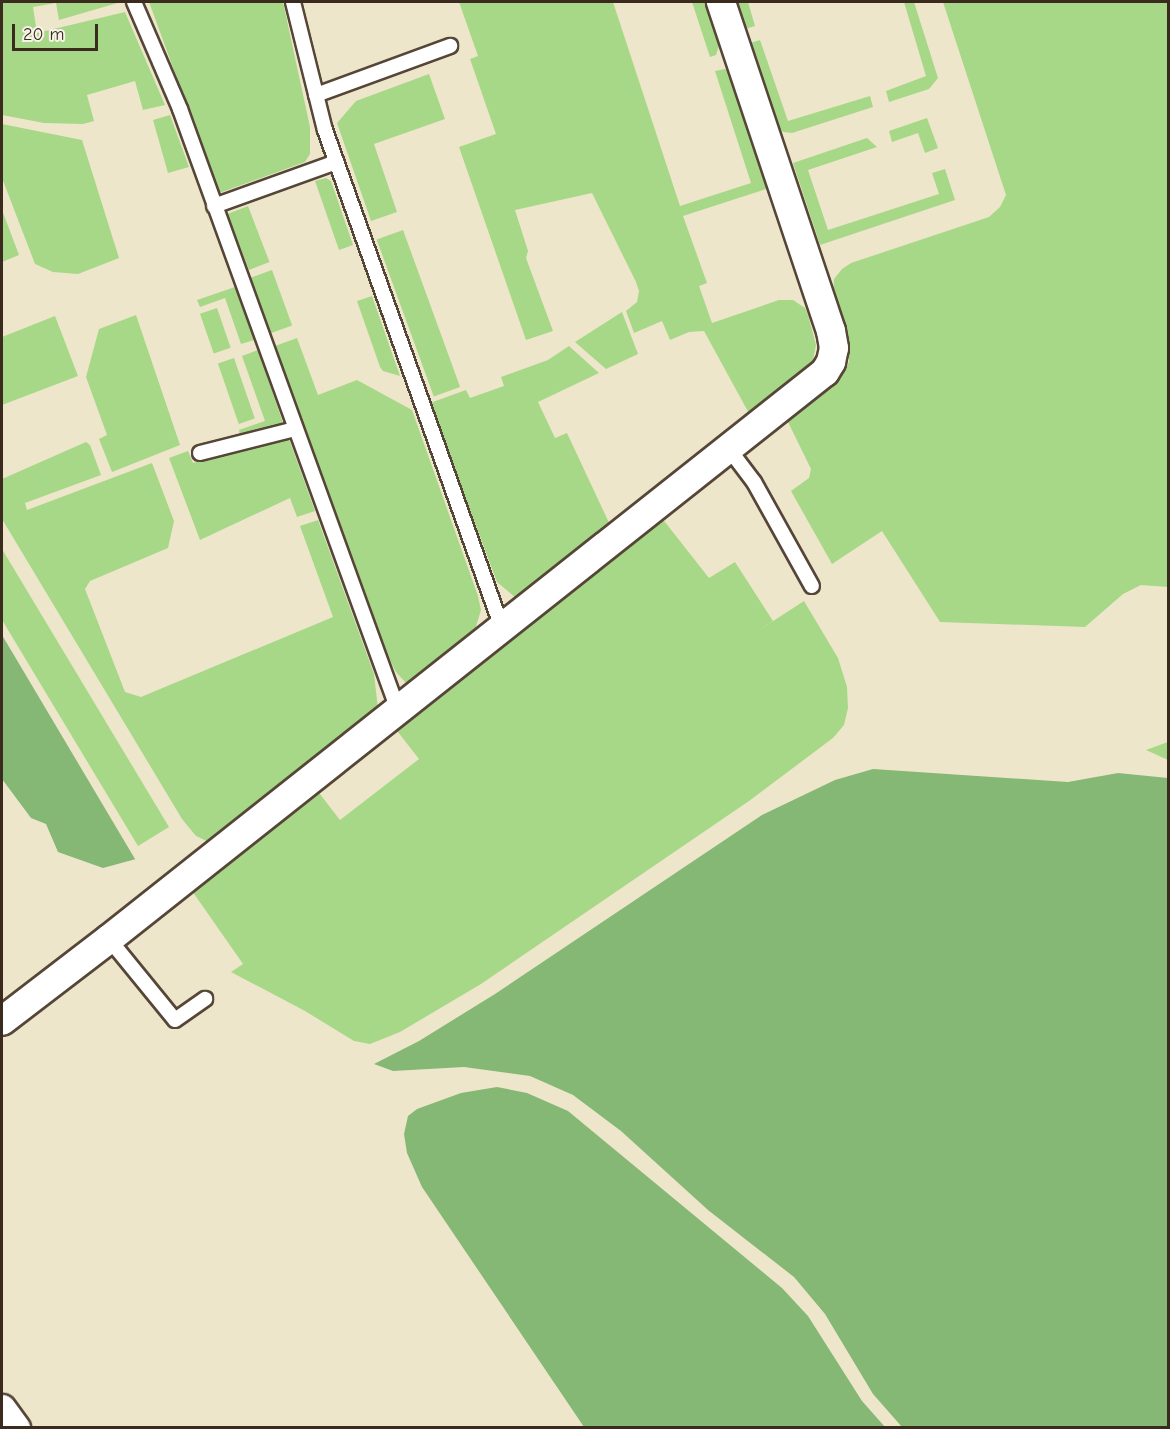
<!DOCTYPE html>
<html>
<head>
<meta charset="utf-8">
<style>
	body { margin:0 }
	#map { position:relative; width:1170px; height:1429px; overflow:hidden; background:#eee6ca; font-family:"Comic Neue",sans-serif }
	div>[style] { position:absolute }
	.green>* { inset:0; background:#a7d887; transform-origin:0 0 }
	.forest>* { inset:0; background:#85b874 }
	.roads { filter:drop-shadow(2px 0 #564638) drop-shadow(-2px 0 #564638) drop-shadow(0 2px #564638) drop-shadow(0 -2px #564638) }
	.lane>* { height:14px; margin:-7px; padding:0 7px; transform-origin:7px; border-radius:7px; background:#fff }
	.street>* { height:28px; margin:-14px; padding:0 14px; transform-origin:14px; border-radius:14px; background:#fff }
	span { translate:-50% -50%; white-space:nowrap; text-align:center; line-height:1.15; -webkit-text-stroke:5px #f7f3e8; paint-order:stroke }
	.frame { position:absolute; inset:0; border:3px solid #3b2a1e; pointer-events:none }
	.scale { position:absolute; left:12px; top:24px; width:86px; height:27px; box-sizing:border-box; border:3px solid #3b2a1e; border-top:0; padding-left:8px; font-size:18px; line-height:21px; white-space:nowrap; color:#3b2a1e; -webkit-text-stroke:4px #f7f3e8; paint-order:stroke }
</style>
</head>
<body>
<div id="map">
	<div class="green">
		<i style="clip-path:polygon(2px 2px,121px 2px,59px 20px,56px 3px,33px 7px,37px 33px,125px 12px,165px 105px,143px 110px,135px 81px,87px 95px,94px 121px,83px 124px,44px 123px,2px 115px)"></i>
		<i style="clip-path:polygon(149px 2px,283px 2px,310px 127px,310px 154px,305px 162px,219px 193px)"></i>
		<i style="clip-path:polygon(459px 2px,613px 2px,680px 206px,751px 183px,715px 71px,725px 69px,731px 73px,769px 188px,683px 216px,707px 283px,699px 286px,712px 323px,779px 300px,793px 300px,805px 308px,808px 315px,816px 345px,813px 360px,802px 374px,751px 417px,704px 331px,689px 332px,670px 340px,662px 321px,634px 333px,626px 311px,637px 302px,639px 291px,636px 282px,592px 193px,515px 210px,528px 251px,526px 258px,553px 331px,526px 340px,459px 147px,496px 134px,470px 59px,478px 56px)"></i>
		<i style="clip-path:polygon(692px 2px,708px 2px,720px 42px,716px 55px,710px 57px)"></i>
		<i style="clip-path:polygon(736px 2px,748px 2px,755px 26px,745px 29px)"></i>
		<i style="clip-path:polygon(904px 2px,914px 2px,938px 78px,929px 89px,889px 102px,886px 91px,926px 76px)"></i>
		<i style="clip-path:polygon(943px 2px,1168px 2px,1168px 587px,1141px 585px,1123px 594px,1085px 627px,940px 622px,882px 531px,832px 564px,791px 491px,809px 478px,811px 469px,787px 420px,842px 374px,849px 362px,849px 347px,833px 296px,834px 279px,842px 269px,851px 263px,989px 217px,1000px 207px,1006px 195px)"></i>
		<i style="clip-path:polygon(760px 40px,788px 121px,870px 96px,873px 107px,792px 133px,783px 132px,776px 124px,750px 43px)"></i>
		<i style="clip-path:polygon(429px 74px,445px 119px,374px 144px,397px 212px,371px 221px,337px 123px,356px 101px)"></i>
		<i style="clip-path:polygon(170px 115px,189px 167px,168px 173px,153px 120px)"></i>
		<i style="clip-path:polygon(927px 118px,938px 148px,925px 153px,918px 133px,892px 142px,889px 131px)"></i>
		<i style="clip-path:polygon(2px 124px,82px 140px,119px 258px,78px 274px,53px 272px,35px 264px,2px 178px)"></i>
		<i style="clip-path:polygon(867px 138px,877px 147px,808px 170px,828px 230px,939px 194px,932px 173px,945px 169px,955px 200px,820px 245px,793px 163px)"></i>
		<i style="clip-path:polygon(326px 178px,331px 181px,353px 245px,339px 250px,315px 181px)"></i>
		<i style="left:248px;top:206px;width:60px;height:22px;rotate:69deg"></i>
		<i style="clip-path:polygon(2px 210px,19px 255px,2px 262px)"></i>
		<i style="left:403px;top:230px;width:167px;height:28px;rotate:70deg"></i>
		<i style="left:272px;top:270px;width:59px;height:23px;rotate:70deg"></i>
		<i style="clip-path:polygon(235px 287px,254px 340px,241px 344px,225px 298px,200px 307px,197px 300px)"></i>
		<i style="clip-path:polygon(372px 296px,400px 376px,383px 371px,380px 367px,357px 301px)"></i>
		<i style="left:217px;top:308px;width:42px;height:18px;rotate:71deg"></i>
		<i style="clip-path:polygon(622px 312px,638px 354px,606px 369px,575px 342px)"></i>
		<i style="clip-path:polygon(136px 315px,180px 445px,112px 472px,99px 439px,107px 435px,86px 377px,99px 329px)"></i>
		<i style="clip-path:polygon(55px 316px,78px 376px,2px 405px,2px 337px)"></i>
		<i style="clip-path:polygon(297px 338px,318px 395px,357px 380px,412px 410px,478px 596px,481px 610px,474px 633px,410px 684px,406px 683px,396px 672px,389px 658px,275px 346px)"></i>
		<i style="clip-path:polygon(569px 346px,599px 373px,538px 402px,555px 438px,567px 433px,611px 527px,517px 599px,497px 582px,430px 403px,466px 390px,470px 398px,504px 386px,501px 377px,548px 360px)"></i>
		<i style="clip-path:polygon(258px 350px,283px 423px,240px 435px,239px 430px,265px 421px,242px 356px)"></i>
		<i style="left:234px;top:358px;width:64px;height:17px;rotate:71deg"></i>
		<i style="clip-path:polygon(289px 439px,315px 511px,297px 517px,290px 498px,200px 540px,169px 458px,188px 451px,193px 463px)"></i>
		<i style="clip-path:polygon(86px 442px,90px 445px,101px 475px,25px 503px,27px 510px,152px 463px,174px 521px,168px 548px,90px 581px,85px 589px,125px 692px,141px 697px,333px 617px,300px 526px,318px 520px,374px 674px,378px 709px,209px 842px,196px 836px,182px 819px,2px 519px,2px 479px)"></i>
		<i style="clip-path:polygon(661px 517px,709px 578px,735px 562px,773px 621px,552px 764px,804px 601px,838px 658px,847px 687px,848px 708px,844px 725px,833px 738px,749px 801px,481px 984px,400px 1032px,370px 1044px,354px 1041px,305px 1011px,231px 972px,243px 964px,190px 888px,316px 789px,340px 820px,419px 759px,394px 727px)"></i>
		<i style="clip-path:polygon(2px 549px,169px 827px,138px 846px,2px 620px)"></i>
		<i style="clip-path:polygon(1168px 742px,1168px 760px,1146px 750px)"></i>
	</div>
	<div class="forest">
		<i style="clip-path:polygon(2px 635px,135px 859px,136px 859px,103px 868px,58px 852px,46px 824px,31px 818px,2px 779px)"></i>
		<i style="clip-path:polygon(873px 769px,1068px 782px,1118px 773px,1168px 778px,1168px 1427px,902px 1427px,873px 1394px,825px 1314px,794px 1277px,708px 1210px,621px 1131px,573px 1095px,530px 1076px,464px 1067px,393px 1071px,374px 1064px,419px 1041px,495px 994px,762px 815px,835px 780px)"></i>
		<i style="clip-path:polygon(497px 1087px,527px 1093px,568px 1111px,782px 1288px,808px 1316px,862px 1401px,885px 1427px,584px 1427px,422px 1187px,407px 1153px,404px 1134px,408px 1116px,417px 1109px,461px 1093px)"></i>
	</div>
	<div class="roads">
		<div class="lane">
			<i style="left:134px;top:2px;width:116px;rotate:66.7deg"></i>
			<i style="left:180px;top:109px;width:639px;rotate:70.06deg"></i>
			<i style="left:293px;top:2px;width:132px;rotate:76deg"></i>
			<i style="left:325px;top:130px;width:529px;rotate:70.43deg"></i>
			<i style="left:316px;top:95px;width:143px;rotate:-20.1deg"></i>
			<i style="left:214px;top:206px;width:130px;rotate:-19.8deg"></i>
			<i style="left:729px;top:449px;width:41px;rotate:52.9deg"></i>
			<i style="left:754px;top:482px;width:119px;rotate:60.9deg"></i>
			<i style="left:200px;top:453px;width:98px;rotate:-14.2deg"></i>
			<i style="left:109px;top:939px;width:104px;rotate:50.8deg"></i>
			<i style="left:175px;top:1020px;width:37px;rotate:-35deg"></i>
		</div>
		<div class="street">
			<i style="left:2px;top:1021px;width:135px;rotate:-37.5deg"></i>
			<i style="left:109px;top:939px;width:913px;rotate:-38.38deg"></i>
			<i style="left:825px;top:372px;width:12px;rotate:-59deg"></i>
			<i style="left:831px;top:362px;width:14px;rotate:-78deg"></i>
			<i style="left:834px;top:348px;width:17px;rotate:-100deg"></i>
			<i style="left:831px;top:331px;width:347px;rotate:-108.5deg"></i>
			<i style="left:2px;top:1409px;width:24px;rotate:54deg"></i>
		</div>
	</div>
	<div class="frame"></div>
	<div class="scale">20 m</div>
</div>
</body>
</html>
